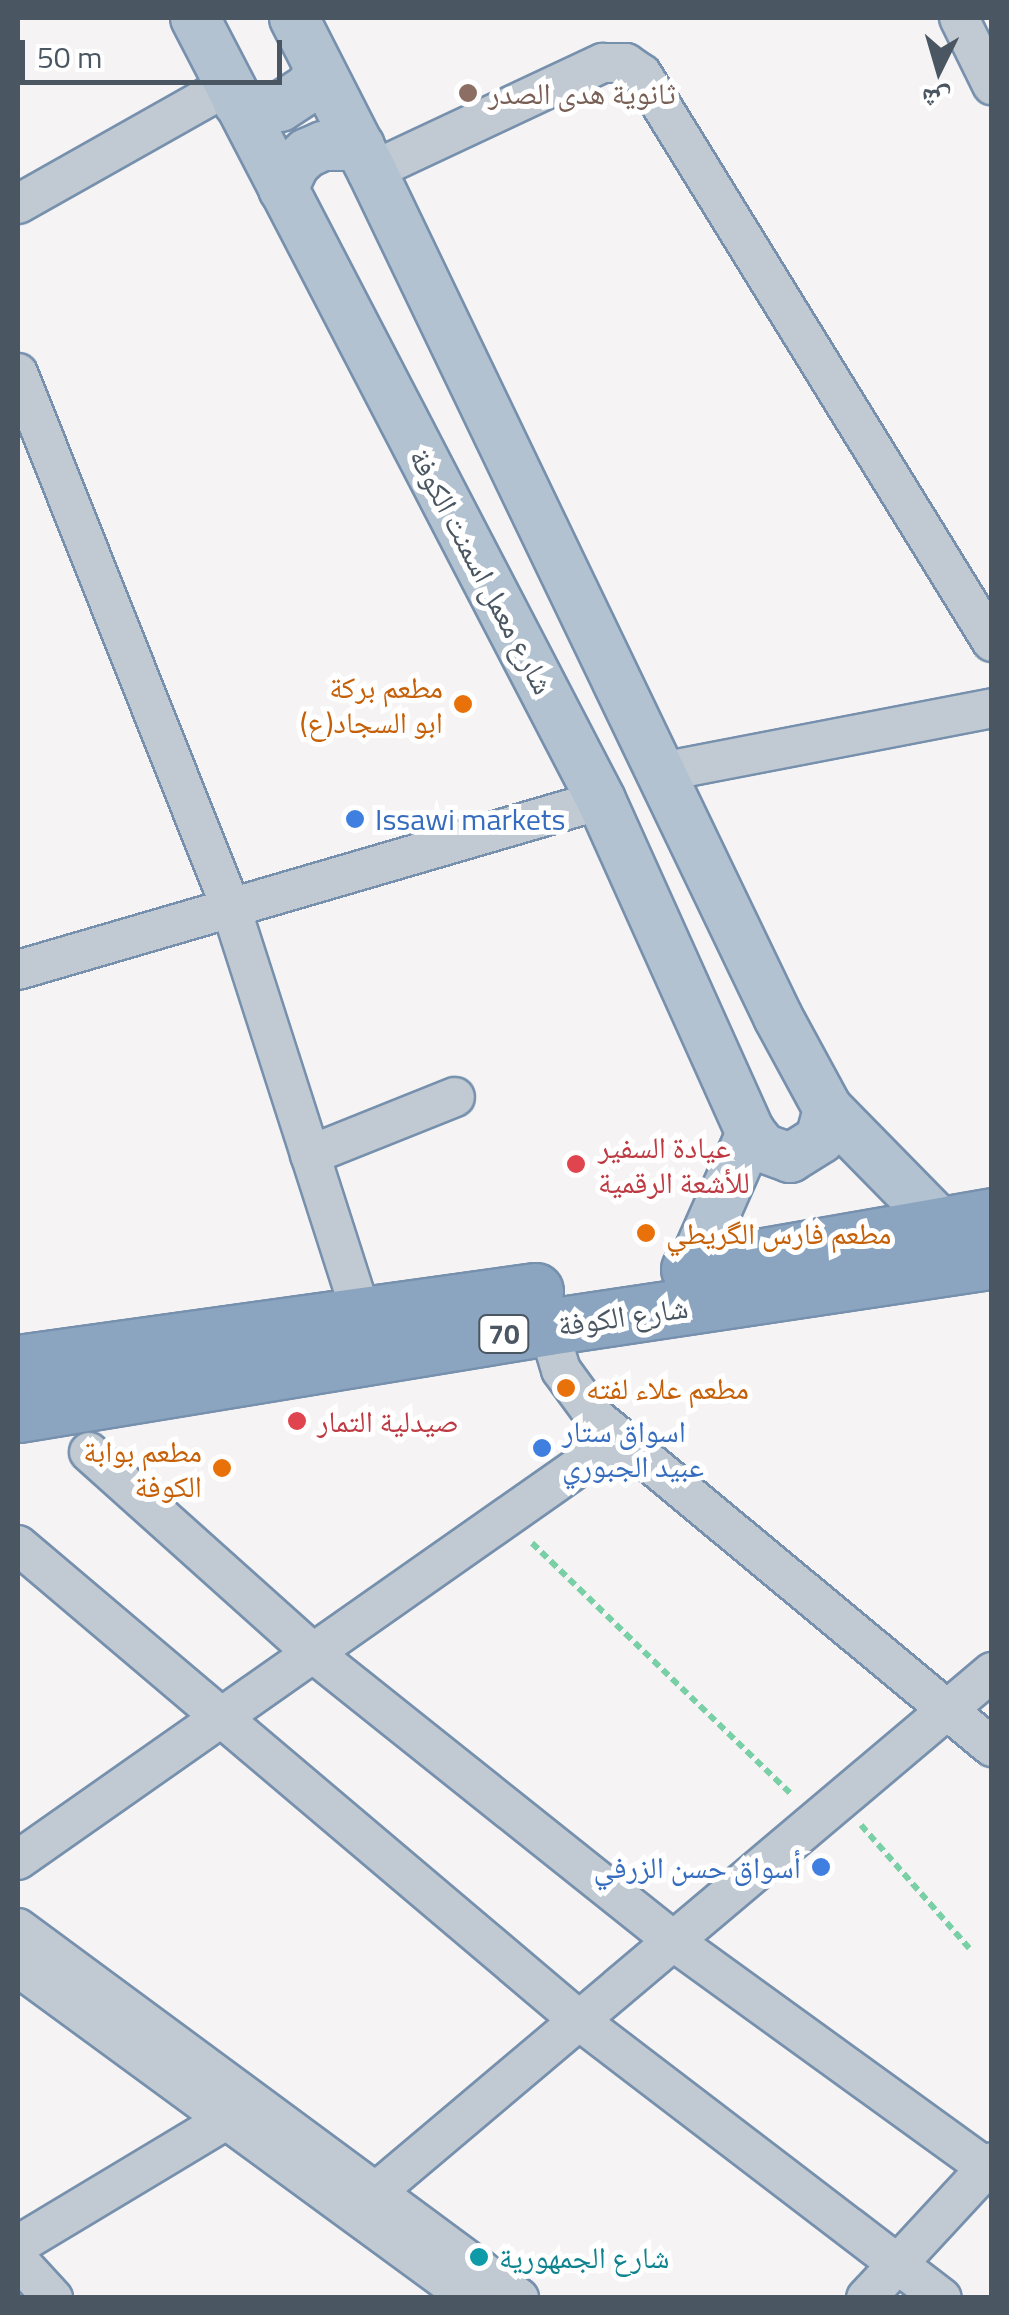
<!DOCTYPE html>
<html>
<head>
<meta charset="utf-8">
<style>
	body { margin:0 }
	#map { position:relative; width:1009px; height:2315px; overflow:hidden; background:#f5f3f3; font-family:"Titillium Web","Noto Naskh Arabic",sans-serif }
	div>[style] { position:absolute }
	.path>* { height:6px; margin-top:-3px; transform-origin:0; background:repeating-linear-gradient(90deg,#7ad0a6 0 8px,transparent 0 13px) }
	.roads { filter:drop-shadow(2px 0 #7690ad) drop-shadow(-2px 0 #7690ad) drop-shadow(0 2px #7690ad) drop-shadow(0 -2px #7690ad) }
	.minor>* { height:38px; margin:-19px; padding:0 19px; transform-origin:19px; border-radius:19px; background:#c1cad2 }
	.major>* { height:48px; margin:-24px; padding:0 24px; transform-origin:24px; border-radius:24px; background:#b3c2d1 }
	.highway>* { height:55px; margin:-27.5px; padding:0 27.5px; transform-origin:27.5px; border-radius:27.5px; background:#8ba5c1 }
	.dots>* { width:28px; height:28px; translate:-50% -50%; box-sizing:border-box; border:5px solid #fff; border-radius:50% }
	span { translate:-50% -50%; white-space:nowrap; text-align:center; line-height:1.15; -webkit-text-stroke:10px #fff; paint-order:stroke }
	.shield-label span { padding:2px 8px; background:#fff; border:2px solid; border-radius:8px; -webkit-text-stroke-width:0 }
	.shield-label { font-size:28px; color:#4a5661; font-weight:700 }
	.education-label { font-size:30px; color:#785e54 }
	.left { translate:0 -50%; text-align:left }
	.street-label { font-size:30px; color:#4a5661 }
	.food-label { font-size:30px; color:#c56008 }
	.right { translate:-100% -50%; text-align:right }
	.shop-label { font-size:30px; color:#366cbe }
	.health-label { font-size:30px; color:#be3a42 }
	.culture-label { font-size:30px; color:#0d838f }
	.frame { position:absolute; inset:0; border:20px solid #4a5661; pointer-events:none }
	.north { position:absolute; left:889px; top:20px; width:100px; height:100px; -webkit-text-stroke:8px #fff; paint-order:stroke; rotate:185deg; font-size:28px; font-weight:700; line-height:40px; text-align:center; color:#4a5661 }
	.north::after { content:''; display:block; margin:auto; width:35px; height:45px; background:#4a5661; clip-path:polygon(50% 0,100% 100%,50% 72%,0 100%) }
	.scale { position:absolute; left:20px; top:40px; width:262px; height:45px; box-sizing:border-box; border:5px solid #4a5661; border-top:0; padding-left:12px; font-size:30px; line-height:35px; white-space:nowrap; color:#4a5661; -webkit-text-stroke:8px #fff; paint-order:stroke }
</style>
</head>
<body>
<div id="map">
	<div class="path">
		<i style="left:532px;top:1543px;width:362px;rotate:44.1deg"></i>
		<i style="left:861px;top:1825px;width:164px;rotate:48.7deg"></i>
	</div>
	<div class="roads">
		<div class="minor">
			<i style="left:959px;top:18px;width:75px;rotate:63.8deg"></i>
			<i style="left:372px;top:171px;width:255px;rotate:-25.1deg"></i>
			<i style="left:603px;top:63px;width:23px"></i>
			<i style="left:626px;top:63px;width:19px;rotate:35deg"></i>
			<i style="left:642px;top:74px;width:667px;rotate:58.36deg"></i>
			<i style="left:18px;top:204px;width:242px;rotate:-29.4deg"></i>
			<i style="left:18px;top:373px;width:576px;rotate:68.29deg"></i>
			<i style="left:231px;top:908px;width:429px;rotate:72.2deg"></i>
			<i style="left:661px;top:772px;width:337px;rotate:-10.9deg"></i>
			<i style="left:18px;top:970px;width:607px;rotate:-16.26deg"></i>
			<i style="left:310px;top:1155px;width:156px;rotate:-21.8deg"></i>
			<i style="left:548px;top:1327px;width:45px;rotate:73.2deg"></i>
			<i style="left:561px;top:1370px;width:59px;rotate:53.9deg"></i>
			<i style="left:596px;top:1418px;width:515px;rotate:39.72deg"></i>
			<i style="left:89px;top:1452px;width:301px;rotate:41.9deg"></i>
			<i style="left:313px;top:1653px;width:465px;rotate:38.6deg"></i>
			<i style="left:676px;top:1943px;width:390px;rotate:35.9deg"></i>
			<i style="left:18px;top:1545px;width:738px;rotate:40.27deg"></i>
			<i style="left:581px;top:2022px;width:454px;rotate:37.4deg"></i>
			<i style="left:18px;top:1860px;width:733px;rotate:-35.06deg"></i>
			<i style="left:18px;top:1928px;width:623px;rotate:36.45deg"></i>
			<i style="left:18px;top:1967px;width:560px;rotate:36.22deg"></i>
			<i style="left:377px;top:2191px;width:805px;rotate:-40.16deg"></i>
			<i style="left:18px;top:2245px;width:245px;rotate:-31deg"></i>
			<i style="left:18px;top:2260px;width:52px;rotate:47.4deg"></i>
			<i style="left:866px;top:2298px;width:185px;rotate:-47.2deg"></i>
		</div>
		<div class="major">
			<i style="left:195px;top:18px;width:881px;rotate:62.56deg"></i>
			<i style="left:601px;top:800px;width:365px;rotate:65.8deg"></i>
			<i style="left:751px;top:1133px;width:19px;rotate:51deg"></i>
			<i style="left:763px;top:1148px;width:29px;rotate:20deg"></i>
			<i style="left:790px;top:1158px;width:36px;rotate:-32deg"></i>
			<i style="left:820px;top:1139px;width:31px;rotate:-75deg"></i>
			<i style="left:294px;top:18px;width:172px;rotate:63deg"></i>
			<i style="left:372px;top:171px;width:938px;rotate:64.36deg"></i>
			<i style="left:778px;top:1017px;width:105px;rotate:61.5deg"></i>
			<i style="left:828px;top:1109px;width:161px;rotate:45.5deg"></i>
			<i style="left:238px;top:103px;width:27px;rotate:13deg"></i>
			<i style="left:264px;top:109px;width:16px;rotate:-7deg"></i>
			<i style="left:280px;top:107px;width:35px;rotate:-33deg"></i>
			<i style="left:309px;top:88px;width:21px;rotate:-59deg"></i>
			<i style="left:283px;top:189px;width:28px;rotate:-64deg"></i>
			<i style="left:295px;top:164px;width:16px;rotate:-43deg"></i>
			<i style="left:307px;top:153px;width:17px;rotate:-24deg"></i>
			<i style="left:323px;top:146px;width:37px"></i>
			<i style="left:691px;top:1269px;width:149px;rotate:-66.2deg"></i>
		</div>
		<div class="highway">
			<i style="left:689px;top:1269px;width:308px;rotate:-9.9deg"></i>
			<i style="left:18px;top:1363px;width:522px;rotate:-7.93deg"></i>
			<i style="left:18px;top:1414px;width:537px;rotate:-9.32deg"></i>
			<i style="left:548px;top:1327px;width:449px;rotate:-8.5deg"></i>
		</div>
	</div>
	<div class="dots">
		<i style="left:468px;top:93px;background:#8d6e63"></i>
		<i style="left:463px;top:704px;background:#e8710a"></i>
		<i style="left:355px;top:819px;background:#3f7fe0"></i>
		<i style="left:576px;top:1164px;background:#e0444e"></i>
		<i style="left:646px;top:1233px;background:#e8710a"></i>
		<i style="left:566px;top:1388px;background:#e8710a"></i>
		<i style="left:297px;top:1421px;background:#e0444e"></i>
		<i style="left:542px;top:1448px;background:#3f7fe0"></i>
		<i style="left:222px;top:1468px;background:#e8710a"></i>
		<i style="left:821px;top:1867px;background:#3f7fe0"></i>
		<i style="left:479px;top:2257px;background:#0f9aa8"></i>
	</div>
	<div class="shield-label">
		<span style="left:504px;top:1334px">70</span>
	</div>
	<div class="education-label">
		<span class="left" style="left:488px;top:93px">ثانوية هدى الصدر</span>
	</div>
	<div class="street-label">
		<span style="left:482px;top:571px;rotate:62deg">شارع معمل اسمنت الكوفة</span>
		<span style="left:623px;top:1316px;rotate:-8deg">شارع الكوفة</span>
	</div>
	<div class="food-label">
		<span class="right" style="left:443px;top:704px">مطعم بركة<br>ابو السجاد(ع)</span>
		<span class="left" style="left:666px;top:1233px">مطعم فارس الگريطي</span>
		<span class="left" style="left:586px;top:1388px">مطعم علاء لفته</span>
		<span class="right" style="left:202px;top:1468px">مطعم بوابة<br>الكوفة</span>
	</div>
	<div class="shop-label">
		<span class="left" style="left:375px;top:819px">Issawi markets</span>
		<span class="left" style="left:562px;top:1448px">اسواق ستار<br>عبيد الجبوري</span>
		<span class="right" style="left:801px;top:1867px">أسواق حسن الزرفي</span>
	</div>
	<div class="health-label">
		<span class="left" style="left:598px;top:1164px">عيادة السفير<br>للأشعة الرقمية</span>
		<span class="left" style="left:317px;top:1421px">صيدلية التمار</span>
	</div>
	<div class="culture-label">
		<span class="left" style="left:499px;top:2257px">شارع الجمهورية</span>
	</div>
	<div class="frame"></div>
	<div class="north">ش</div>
	<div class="scale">50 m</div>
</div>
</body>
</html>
